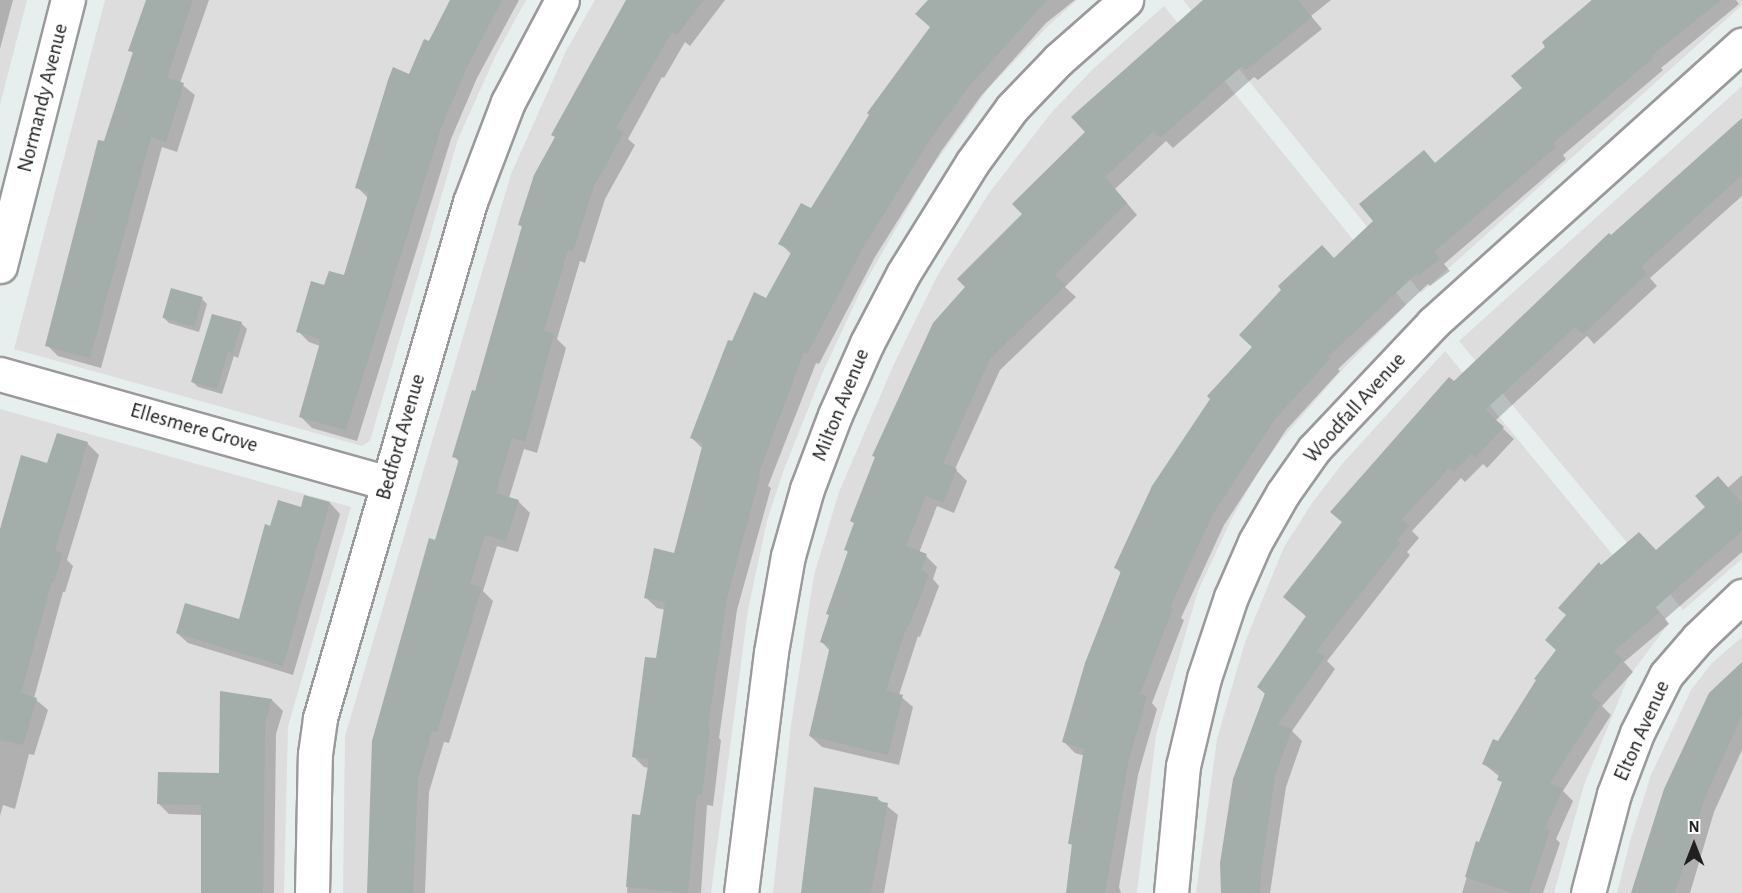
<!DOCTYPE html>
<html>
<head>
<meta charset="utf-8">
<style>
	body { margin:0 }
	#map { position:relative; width:1742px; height:893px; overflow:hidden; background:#e7efee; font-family:"Alegreya Sans",sans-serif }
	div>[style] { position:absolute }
	.residential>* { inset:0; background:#ddd }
	.shadow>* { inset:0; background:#0003 }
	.building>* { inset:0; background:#a3ada9; transform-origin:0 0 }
	.roads { filter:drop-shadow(2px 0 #9a9a9a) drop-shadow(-2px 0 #9a9a9a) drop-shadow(0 2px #9a9a9a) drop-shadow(0 -2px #9a9a9a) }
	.minor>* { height:33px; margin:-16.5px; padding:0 16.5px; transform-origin:16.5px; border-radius:16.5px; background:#fff }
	span { translate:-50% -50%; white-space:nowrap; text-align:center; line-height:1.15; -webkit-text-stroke:4.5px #fff; paint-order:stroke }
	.street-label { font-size:21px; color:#202020 }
	.north { position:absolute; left:1664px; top:815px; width:60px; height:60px; -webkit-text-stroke:4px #fff; paint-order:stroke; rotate:0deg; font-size:16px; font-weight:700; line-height:24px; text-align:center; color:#202020 }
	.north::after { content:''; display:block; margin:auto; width:21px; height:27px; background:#202020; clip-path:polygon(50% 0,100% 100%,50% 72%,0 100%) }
</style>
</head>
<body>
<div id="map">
	<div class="residential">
		<i style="clip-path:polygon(0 0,27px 0,0 105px)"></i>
		<i style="clip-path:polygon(105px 0,526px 0,496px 55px,458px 139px,370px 441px,362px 446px,14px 349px)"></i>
		<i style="clip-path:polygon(595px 0,1077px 0,1047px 27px,988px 89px,928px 173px,862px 288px,822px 374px,783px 472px,767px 521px,748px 610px,711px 893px,343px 893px,345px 736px,511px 174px,566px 51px)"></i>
		<i style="clip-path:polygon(1183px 0,1742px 0,1742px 5px,1421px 293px)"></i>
		<i style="clip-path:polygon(1164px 6px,1406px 305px,1342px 370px,1281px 440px,1257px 474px,1232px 518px,1198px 591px,1156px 735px,1137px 893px,773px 893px,791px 725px,814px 575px,839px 492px,894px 364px,937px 276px,989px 193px,1051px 113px,1092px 70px)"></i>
		<i style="clip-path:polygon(1742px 86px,1742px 559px,1683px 610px,1459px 341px)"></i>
		<i style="clip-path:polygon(1445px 351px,1669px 623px,1628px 678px,1584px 785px,1554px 893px,1196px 893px,1217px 739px,1245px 642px,1284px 547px,1312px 503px,1342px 464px)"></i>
		<i style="clip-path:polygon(0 409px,351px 507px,288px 727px,284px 893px,0 893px)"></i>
		<i style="clip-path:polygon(1742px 637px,1742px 893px,1617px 893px,1631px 838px,1651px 775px,1691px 690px,1712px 663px)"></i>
	</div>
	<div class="shadow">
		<i style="clip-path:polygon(0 0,13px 0,0 49px)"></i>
		<i style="clip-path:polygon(148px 0,209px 0,180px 83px,195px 95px,177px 152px,162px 147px,101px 368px,58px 356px,47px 345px,134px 54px,130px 50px)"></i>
		<i style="clip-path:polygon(451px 0,519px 0,477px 78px,451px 139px,357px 441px,312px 428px,301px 417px,320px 346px,309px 342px,298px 331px,325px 287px,345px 277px,369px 199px,357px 187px,410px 76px)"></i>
		<i style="clip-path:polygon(628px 0,725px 0,690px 46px,685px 42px,664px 78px,662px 77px,628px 139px,635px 145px,605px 199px,585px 263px,580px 261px,557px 339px,566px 348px,537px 453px,524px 449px,509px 498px,518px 501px,530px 513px,518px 552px,497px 546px,483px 591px,493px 601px,449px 743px,444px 742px,429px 792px,425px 893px,370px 893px,437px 541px,460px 463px,454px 456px,476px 392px,523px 228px,520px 225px)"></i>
		<i style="clip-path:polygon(930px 0,1075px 0,1046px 23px,981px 96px,942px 150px,875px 257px,819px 364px,816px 363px,768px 486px,771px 488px,737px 610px,719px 738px,721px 740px,713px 806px,707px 805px,701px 893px,627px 893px,633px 816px,642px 817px,649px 768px,644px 767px,633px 756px,657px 660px,666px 610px,657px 608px,645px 597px,675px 554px,703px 449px,692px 438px,733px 343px,767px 300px,791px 254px,780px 243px,811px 210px,932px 28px)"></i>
		<i style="clip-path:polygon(1206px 0,1331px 0,1311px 16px,1322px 29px,1258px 80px,1254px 77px,1173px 148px,1166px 141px,1115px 189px,1137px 215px,1065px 287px,1076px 297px,1000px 370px,955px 469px,967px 481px,954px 513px,937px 506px,919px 553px,926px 556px,937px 567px,933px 579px,939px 586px,920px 637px,918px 636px,899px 695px,913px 707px,899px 765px,822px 747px,810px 736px,830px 651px,822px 642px,849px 553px,846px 550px,967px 287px,1087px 132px)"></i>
		<i style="clip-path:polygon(1592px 0,1736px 0,1739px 4px,1661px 68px,1663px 70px,1563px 155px,1566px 159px,1444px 264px,1450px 271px,1430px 286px,1428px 284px,1338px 369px,1340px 371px,1286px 430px,1224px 525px,1181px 618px,1184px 620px,1152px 703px,1157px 709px,1138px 775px,1119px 887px,1121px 893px,1067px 893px,1073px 847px,1070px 843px,1085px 756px,1075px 753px,1064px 742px,1121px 573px,1116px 568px,1334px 260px,1375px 221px,1424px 152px,1436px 164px,1524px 89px,1548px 47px,1544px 43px)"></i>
		<i style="clip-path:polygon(1742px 119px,1742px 196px,1650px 278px,1657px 286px,1594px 344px,1587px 336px,1495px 421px,1514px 439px,1487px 468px,1483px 464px,1465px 482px,1461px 478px,1412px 531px,1419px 538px,1407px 552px,1410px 555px,1327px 661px,1335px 669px,1292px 731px,1302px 741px,1286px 787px,1270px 893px,1221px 893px,1222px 863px,1266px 695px,1258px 687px,1307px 617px,1285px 597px,1454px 383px)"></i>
		<i style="clip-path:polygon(202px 299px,207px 304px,199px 332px,169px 323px,163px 317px)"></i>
		<i style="clip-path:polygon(213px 315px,242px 324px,247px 329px,238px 358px,234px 356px,222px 394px,198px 387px,193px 382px)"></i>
		<i style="clip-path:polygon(58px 435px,88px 444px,99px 455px,67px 560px,73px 566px,65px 592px,63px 592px,34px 698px,48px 710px,34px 755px,29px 754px,15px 809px,3px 805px,0 816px,0 533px,48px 465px)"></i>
		<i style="clip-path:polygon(1742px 475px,1742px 552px,1665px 619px,1669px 624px,1624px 662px,1633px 672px,1602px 706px,1611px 715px,1563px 791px,1573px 801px,1556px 839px,1560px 843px,1543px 893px,1462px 893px,1477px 843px,1480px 844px,1503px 784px,1500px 777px,1484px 764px,1557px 650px,1568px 616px,1601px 567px,1656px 552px)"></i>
		<i style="clip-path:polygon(330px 503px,340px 514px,293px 675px,188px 643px,177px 633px,240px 621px,271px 527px,302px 509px)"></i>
		<i style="clip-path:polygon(1742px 665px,1742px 750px,1714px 812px,1690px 893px,1632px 893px,1666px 789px)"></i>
		<i style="clip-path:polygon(222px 693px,272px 700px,283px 711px,276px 734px,274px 893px,201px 893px,202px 815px,169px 814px,158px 803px,221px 775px)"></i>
		<i style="clip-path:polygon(877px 798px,898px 815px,884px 893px,801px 893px)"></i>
	</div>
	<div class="building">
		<i style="clip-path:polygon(146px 0,193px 0,167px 78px,184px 83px,166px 142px,151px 137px,90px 358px,45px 346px,98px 140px,104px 141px,133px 52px,128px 51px)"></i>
		<i style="clip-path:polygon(450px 0,502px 0,467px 67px,441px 128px,346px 430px,299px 417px,321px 339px,296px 332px,311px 281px,324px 285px,329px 271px,344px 275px,369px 192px,355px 188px,388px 80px,393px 67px,409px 74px,424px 39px,429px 41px)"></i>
		<i style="clip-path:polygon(626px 0,704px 0,677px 35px,672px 32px,616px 128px,624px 132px,594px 186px,573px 252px,568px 250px,544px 331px,554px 334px,525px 442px,512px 438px,496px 493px,519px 500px,506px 541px,485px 535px,470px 584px,482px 588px,437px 732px,432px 731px,418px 779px,413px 893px,367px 893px,372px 741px,429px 538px,435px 540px,459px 459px,452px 457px,472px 390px,475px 391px,522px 226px,518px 225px,534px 175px,555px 137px,551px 135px)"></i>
		<i style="clip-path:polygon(928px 0,1047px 0,970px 85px,931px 138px,864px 246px,807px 354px,804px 352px,758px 475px,760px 476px,727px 598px,708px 727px,710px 727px,702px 795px,697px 795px,688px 893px,626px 887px,632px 814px,640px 815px,649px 759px,632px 757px,645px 657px,656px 658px,665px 602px,644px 598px,654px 548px,674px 553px,703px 443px,690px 438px,728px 340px,732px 341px,754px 292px,766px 298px,792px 251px,778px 244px,801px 203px,811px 208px,869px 115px,867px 113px,930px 27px,915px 14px)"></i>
		<i style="clip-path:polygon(1203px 0,1298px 0,1312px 17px,1246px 70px,1242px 66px,1160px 138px,1154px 131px,1105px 177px,1127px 203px,1055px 275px,1066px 285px,990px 359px,943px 463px,957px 469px,943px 503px,926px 496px,906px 546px,927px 554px,921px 570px,929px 574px,909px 626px,907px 626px,886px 690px,903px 695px,888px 755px,809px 736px,830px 646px,820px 642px,829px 615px,826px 614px,848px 551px,844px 550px,854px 523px,850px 521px,875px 457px,872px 456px,933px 323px,965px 287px,957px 279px,1022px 214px,1012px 204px,1085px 132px,1071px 117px)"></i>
		<i style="clip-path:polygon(1592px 0,1721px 0,1651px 56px,1653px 58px,1553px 143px,1556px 147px,1434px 252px,1440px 259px,1418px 276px,1416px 274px,1328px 357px,1330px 359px,1275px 419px,1213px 514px,1170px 607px,1173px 608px,1140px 694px,1147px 696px,1128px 764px,1105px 893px,1066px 893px,1072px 844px,1068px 844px,1084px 749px,1062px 742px,1085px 663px,1121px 571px,1114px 568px,1152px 486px,1210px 399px,1207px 396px,1252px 347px,1239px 335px,1281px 290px,1278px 286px,1322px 245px,1334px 258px,1373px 221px,1359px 204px,1424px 150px,1435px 163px,1522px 88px,1511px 76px,1545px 47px,1542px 42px)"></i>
		<i style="clip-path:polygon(1742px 118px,1742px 175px,1641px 267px,1647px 274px,1583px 334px,1575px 327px,1485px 410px,1504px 427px,1475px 458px,1471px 454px,1454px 472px,1449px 468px,1402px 519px,1409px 526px,1397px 540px,1400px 543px,1316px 651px,1325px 657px,1278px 724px,1292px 729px,1275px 776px,1261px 872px,1260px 893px,1221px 893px,1220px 863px,1233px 779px,1265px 693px,1257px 687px,1306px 616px,1283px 597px,1342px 522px,1330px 512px,1449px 377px,1454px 381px,1609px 233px,1611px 235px)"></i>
		<i style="left:171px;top:288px;width:33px;height:31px;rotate:16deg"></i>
		<i style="clip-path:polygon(212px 314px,242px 322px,233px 353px,228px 352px,217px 389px,191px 382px)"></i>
		<i style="clip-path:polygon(57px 433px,88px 442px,55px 551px,63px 553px,54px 582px,52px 581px,21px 693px,37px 698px,23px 745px,0 740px,0 529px,21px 455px,47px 463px)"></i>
		<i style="clip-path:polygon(1718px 476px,1742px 503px,1742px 531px,1655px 608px,1659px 613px,1614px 651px,1623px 660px,1591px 695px,1601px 703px,1550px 783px,1563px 789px,1545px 828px,1550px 830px,1529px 893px,1512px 893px,1465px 877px,1476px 841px,1479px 842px,1502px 782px,1497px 780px,1500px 772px,1482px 764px,1493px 739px,1498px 741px,1536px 680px,1534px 679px,1556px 650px,1545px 640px,1566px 615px,1558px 608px,1599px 562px,1601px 565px,1639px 532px,1656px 550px,1705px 507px,1695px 496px)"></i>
		<i style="clip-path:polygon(304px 495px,330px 502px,283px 666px,176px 633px,185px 603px,239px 619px,265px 524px,270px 526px,278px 500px,301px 507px)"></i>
		<i style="clip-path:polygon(1742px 662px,1742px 715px,1704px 800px,1675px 893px,1631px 893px,1664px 789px,1709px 693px)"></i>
		<i style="clip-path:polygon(220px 691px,272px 699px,265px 722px,263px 893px,201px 893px,201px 805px,157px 804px,158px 772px,219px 773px)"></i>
		<i style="clip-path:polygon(814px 787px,878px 797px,877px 801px,888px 803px,871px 893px,801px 893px)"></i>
	</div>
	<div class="roads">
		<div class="minor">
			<i style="left:0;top:266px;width:275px;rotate:-75.7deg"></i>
			<i style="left:0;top:374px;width:402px;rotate:15.7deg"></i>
			<i style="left:312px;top:893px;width:139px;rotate:-88.8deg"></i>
			<i style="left:315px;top:754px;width:36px;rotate:-82deg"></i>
			<i style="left:320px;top:718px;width:537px;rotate:-73.79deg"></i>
			<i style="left:470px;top:202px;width:107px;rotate:-69.2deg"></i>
			<i style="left:508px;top:102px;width:115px;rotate:-62.1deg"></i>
			<i style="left:741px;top:893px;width:243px;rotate:-82.9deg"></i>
			<i style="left:771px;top:652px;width:97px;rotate:-80deg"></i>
			<i style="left:788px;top:556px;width:70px;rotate:-74.2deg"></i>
			<i style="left:807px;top:489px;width:79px;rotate:-69.3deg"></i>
			<i style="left:835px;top:415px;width:79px;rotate:-66deg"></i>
			<i style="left:867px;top:343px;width:78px;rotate:-62.4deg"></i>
			<i style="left:903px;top:274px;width:131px;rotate:-58.1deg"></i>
			<i style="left:972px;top:163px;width:68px;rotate:-54deg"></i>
			<i style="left:1012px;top:108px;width:66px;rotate:-46.2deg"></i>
			<i style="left:1058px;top:60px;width:91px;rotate:-41.4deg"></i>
			<i style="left:1171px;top:893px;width:128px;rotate:-84.6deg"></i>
			<i style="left:1183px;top:766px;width:90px;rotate:-76.6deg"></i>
			<i style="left:1204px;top:678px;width:85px;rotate:-71.6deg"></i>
			<i style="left:1231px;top:597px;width:60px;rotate:-66.4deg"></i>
			<i style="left:1255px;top:542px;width:56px;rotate:-60.3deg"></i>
			<i style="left:1283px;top:493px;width:54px;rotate:-54.8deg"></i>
			<i style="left:1314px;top:449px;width:173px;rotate:-46.6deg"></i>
			<i style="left:1433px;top:323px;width:416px;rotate:-42deg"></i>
			<i style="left:1588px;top:893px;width:102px;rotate:-75.3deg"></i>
			<i style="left:1614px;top:794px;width:65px;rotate:-69.3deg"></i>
			<i style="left:1637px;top:733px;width:65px;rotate:-63.4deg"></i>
			<i style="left:1666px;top:675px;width:49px;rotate:-49.1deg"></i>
			<i style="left:1698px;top:638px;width:61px;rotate:-43.7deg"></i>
		</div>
	</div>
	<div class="street-label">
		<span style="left:43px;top:98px;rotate:-76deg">Normandy Avenue</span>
		<span style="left:841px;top:405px;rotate:-68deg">Milton Avenue</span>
		<span style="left:1355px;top:408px;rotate:-48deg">Woodfall Avenue</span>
		<span style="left:194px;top:428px;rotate:16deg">Ellesmere Grove</span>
		<span style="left:401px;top:437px;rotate:-74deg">Bedford Avenue</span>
		<span style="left:1642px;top:731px;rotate:-66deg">Elton Avenue</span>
	</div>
	<div class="north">N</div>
</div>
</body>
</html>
